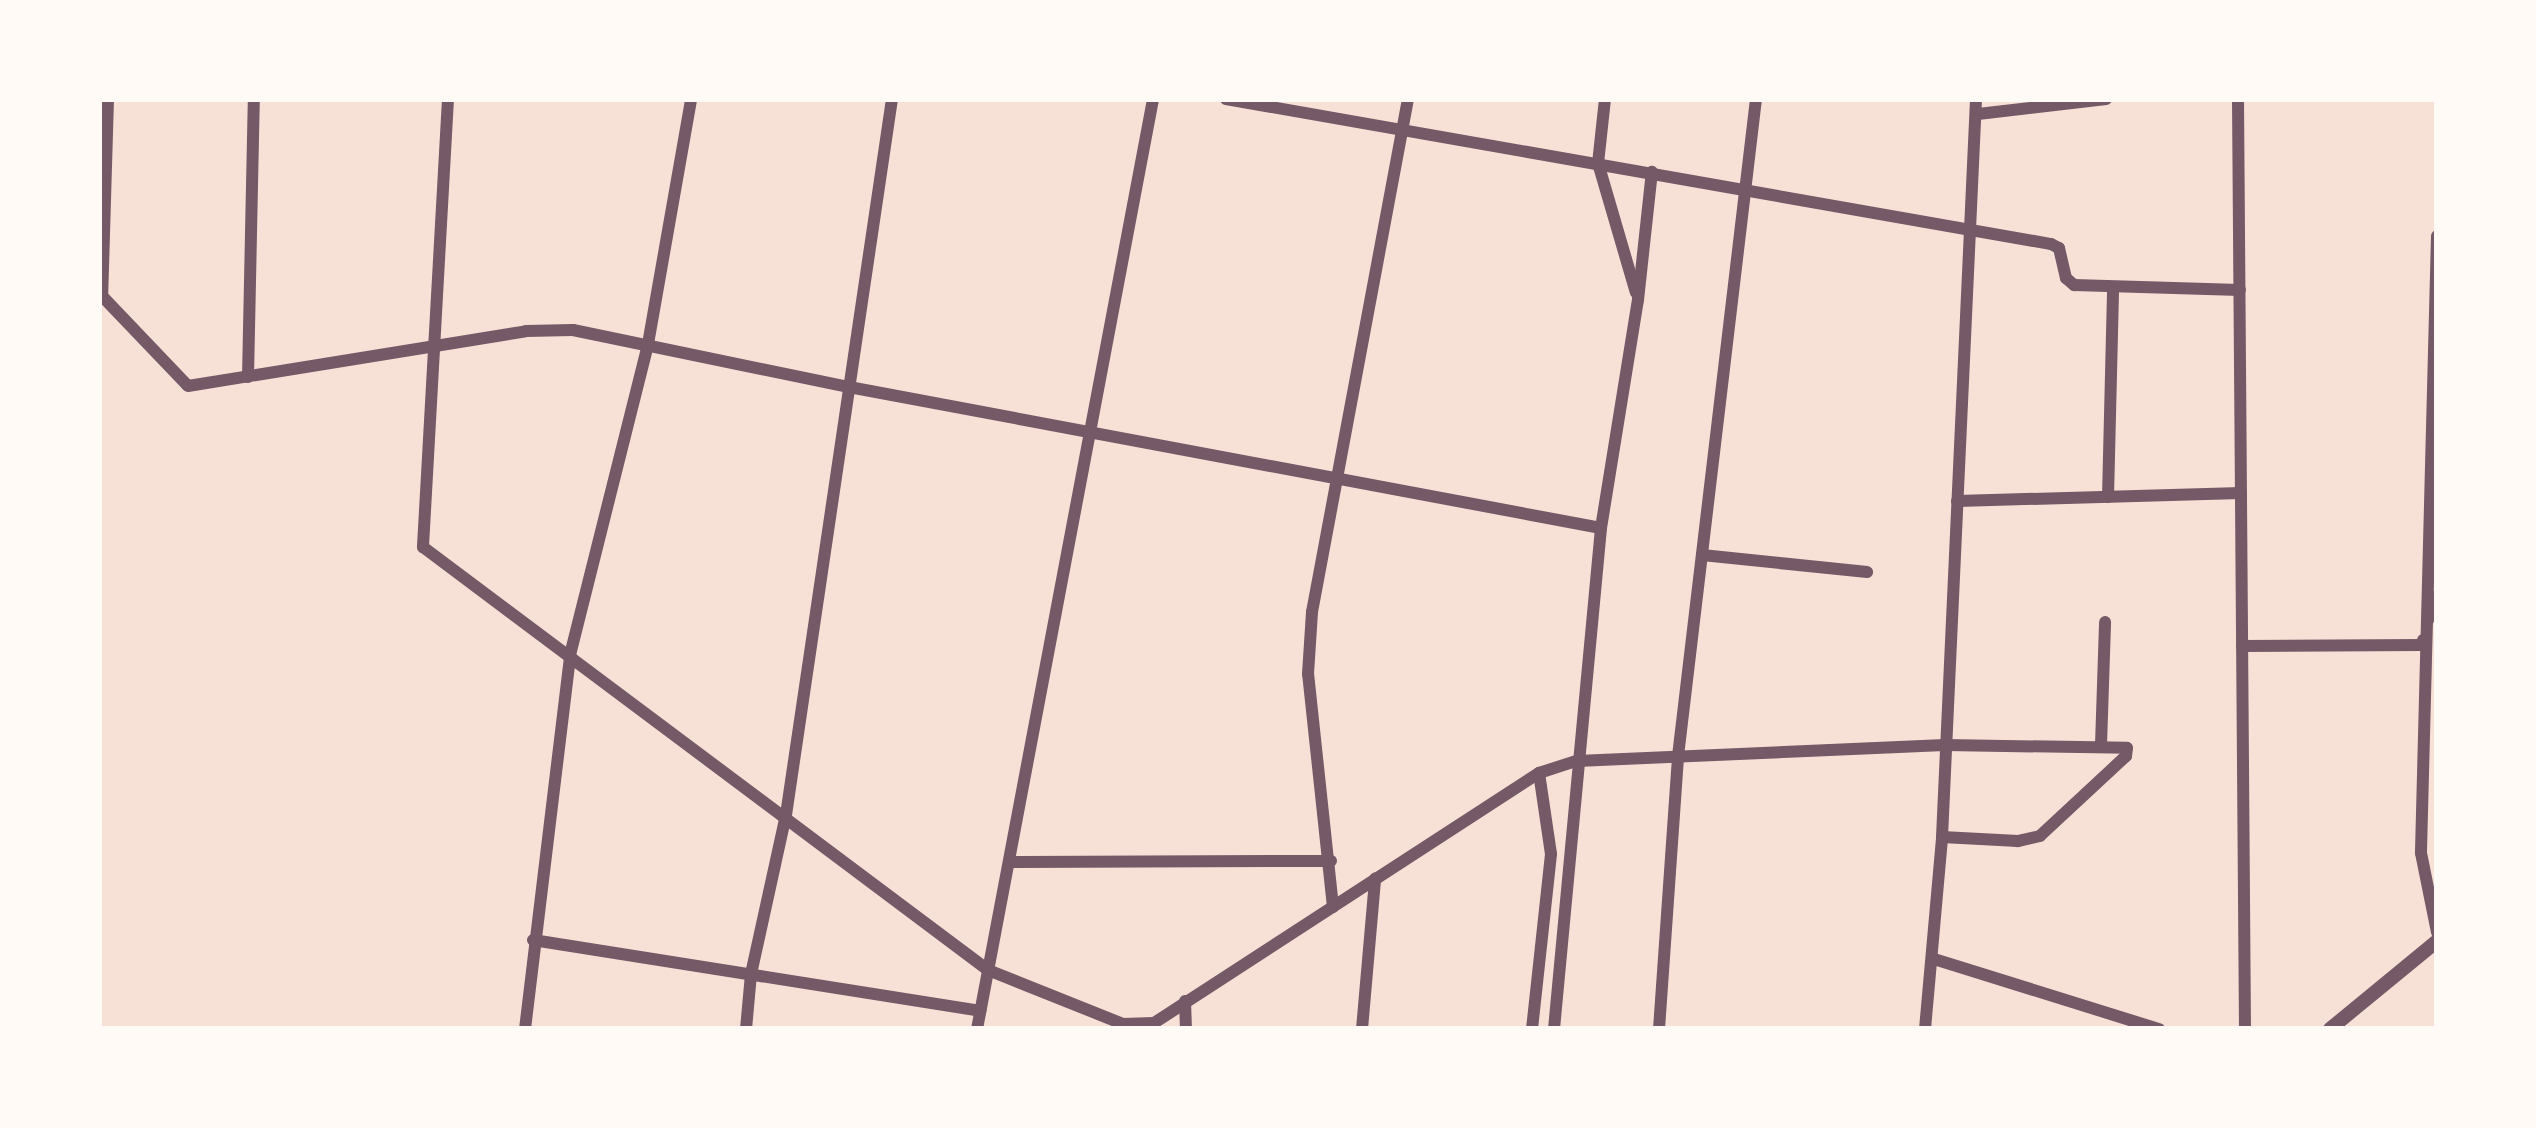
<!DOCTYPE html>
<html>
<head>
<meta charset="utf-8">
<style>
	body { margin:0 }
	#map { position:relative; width:2536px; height:1128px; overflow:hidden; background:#f7e1d7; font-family:Lato,sans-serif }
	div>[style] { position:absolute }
	.minor>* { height:12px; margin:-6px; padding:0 6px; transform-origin:6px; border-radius:6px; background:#755966 }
	.tertiary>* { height:14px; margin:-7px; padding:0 7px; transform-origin:7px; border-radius:7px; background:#755966 }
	span { translate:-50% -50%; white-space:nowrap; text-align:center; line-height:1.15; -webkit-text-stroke:9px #fffaf5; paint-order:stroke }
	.frame { position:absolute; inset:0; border:102px solid #fffaf5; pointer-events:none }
</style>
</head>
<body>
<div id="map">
	<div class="minor">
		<i style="left:108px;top:99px;width:197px;rotate:91.7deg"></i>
		<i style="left:102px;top:296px;width:124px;rotate:46.3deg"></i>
		<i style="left:188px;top:386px;width:342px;rotate:-9.2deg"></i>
		<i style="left:526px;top:331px;width:47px;rotate:-1.2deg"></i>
		<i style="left:573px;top:330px;width:282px;rotate:11.7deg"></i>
		<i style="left:849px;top:387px;width:765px;rotate:10.62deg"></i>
		<i style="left:448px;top:99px;width:449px;rotate:93.2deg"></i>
		<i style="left:423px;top:547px;width:706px;rotate:36.82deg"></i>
		<i style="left:988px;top:970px;width:145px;rotate:21.8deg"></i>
		<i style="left:1123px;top:1024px;width:31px;rotate:-2deg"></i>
		<i style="left:1154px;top:1023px;width:459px;rotate:-33deg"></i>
		<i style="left:1539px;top:773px;width:40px;rotate:-18deg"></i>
		<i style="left:1577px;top:761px;width:368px;rotate:-2.5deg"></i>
		<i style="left:1945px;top:745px;width:182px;rotate:0.9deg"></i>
		<i style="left:2127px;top:748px;width:8px;rotate:97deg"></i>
		<i style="left:2126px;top:756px;width:117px;rotate:137.1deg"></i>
		<i style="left:2040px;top:836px;width:23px;rotate:167deg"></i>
		<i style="left:2018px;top:841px;width:76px;rotate:-177deg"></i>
		<i style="left:1226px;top:99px;width:838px;rotate:9.97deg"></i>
		<i style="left:2051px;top:244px;width:9px;rotate:27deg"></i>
		<i style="left:2059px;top:248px;width:31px;rotate:77deg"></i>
		<i style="left:2066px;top:278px;width:11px;rotate:41deg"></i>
		<i style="left:2074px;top:285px;width:166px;rotate:1.7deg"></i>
		<i style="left:1605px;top:99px;width:64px;rotate:96.2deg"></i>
		<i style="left:1598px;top:163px;width:135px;rotate:73.7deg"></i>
		<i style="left:2238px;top:99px;width:930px;rotate:89.57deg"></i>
		<i style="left:1978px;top:114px;width:129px;rotate:-6.7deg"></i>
		<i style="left:2437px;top:236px;width:617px;rotate:91.49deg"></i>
		<i style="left:2421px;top:853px;width:81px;rotate:78.6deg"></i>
		<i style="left:248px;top:377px;width:278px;rotate:-88.8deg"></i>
		<i style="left:2108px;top:497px;width:207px;rotate:-88.6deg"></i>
		<i style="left:1957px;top:501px;width:284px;rotate:-1.6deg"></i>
		<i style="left:1702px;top:555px;width:166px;rotate:5.9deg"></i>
		<i style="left:2428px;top:620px;width:26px;rotate:-69deg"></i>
		<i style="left:2242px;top:646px;width:180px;rotate:-0.3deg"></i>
		<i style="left:2422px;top:645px;width:5px;rotate:-79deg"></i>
		<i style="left:2101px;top:745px;width:123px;rotate:-88.1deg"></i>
		<i style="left:1010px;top:862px;width:321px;rotate:-0.2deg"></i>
		<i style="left:1333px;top:907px;width:234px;rotate:-96.1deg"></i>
		<i style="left:1308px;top:674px;width:62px;rotate:-86.3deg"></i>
		<i style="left:1312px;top:612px;width:522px;rotate:-79.4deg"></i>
		<i style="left:533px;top:940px;width:453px;rotate:9deg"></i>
		<i style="left:1934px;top:959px;width:236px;rotate:17.3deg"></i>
		<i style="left:1185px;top:1001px;width:28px;rotate:88deg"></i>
		<i style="left:525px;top:1029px;width:377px;rotate:-83.1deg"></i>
		<i style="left:570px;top:655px;width:321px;rotate:-75.9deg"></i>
		<i style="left:648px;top:344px;width:249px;rotate:-80deg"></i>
		<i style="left:746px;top:1029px;width:55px;rotate:-84.8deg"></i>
		<i style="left:751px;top:974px;width:163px;rotate:-77.6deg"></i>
		<i style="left:786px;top:815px;width:724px;rotate:-81.58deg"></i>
		<i style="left:977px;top:1029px;width:947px;rotate:-79.28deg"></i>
		<i style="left:1362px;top:1029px;width:151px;rotate:-85deg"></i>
		<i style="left:1532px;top:1029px;width:176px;rotate:-83.8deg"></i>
		<i style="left:1551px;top:854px;width:82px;rotate:-98.4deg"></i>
		<i style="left:1554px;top:1029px;width:503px;rotate:-84.64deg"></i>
		<i style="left:1601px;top:528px;width:231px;rotate:-80.8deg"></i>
		<i style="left:1638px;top:300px;width:129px;rotate:-83.8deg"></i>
		<i style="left:1659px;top:1029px;width:274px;rotate:-86deg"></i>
		<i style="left:1678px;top:756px;width:662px;rotate:-83.23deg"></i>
		<i style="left:1925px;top:1029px;width:193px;rotate:-84.9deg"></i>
		<i style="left:1942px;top:837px;width:739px;rotate:-87.36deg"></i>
	</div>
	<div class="tertiary">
		<i style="left:2330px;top:1029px;width:139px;rotate:-39.4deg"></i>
	</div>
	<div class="frame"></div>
</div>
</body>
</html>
